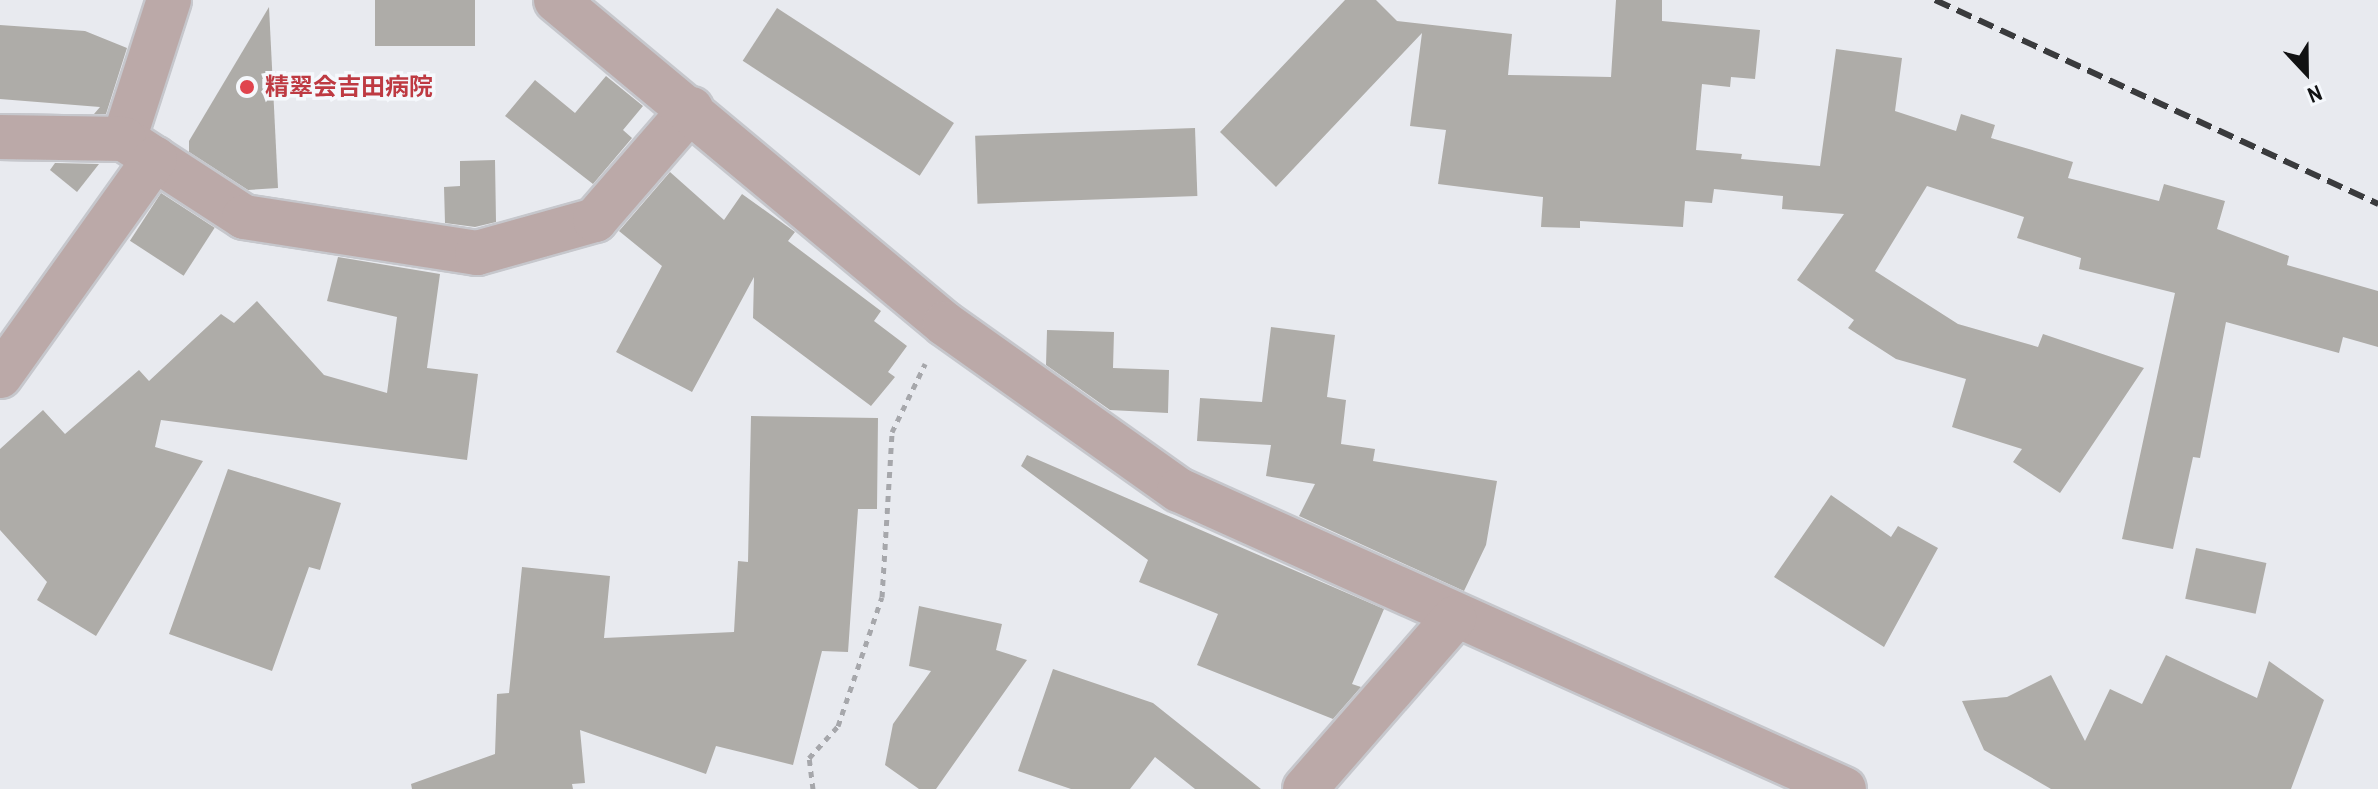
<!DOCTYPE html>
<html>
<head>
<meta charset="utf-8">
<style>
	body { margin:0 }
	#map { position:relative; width:2378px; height:789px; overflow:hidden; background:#e8eaef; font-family:"Archivo Narrow","Noto Sans JP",sans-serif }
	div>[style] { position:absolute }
	.building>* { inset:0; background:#aeaca8; transform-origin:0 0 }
	.path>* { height:5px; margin-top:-2.5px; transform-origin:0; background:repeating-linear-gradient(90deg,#a6a7ab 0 6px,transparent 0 12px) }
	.roads { filter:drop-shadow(2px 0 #c6c7cc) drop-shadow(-2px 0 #c6c7cc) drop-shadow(0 2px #c6c7cc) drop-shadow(0 -2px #c6c7cc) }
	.minor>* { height:44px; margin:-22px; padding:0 22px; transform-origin:22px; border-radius:22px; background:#bba9a8 }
	.rail>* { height:6px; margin-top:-3px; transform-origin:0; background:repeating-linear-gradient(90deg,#3a3b3d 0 16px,transparent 0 24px) }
	.dots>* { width:22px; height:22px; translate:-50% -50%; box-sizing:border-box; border:4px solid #f5f8fc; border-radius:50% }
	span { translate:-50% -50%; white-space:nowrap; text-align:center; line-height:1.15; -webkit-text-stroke:7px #f5f8fc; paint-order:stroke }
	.health-label { font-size:24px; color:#be3a42; font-weight:700 }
	.left { translate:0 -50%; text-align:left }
	.north { position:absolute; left:2266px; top:32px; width:80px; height:80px; -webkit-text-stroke:6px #f5f8fc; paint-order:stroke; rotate:158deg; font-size:22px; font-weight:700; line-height:32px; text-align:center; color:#111213 }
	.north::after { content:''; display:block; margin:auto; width:28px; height:36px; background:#111213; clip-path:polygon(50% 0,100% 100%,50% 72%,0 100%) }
</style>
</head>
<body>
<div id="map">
	<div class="building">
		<i style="left:375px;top:0;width:100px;height:46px"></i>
		<i style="clip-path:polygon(1345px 0,1376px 0,1397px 21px,1512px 34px,1508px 75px,1611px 77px,1616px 0,1662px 0,1662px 21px,1760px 30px,1755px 79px,1731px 77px,1730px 87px,1702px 84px,1696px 150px,1742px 154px,1741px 159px,1820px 166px,1836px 49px,1902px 58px,1895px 111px,1956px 131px,1961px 114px,1995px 125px,1991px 138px,2073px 162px,2068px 178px,2159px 201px,2164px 184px,2225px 201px,2217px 229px,2289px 256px,2287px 265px,2378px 291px,2378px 347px,2343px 337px,2339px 353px,2226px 322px,2200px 458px,2193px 457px,2173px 549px,2122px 539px,2175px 293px,2079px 269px,2081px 258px,2017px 238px,2024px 217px,1927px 186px,1875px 271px,1958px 324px,2038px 347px,2043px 334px,2144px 368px,2060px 493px,2013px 462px,2022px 449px,1952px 427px,1966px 379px,1896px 359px,1848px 328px,1854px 320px,1797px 280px,1844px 214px,1782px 209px,1783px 196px,1714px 189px,1712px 203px,1685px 201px,1683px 227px,1580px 221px,1580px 228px,1541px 227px,1543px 197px,1438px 184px,1446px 130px,1410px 126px,1422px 33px,1276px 187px,1220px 132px)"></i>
		<i style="clip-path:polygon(269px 7px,278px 188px,248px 190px,189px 152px,189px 141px)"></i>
		<i style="left:777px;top:8px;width:211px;height:63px;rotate:33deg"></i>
		<i style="clip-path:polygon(0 25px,85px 31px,127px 48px,106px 114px,94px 114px,100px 107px,0 99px)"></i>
		<i style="clip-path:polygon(606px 76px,643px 106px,623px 130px,632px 138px,593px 184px,505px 116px,535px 80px,575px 113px)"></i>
		<i style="left:1195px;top:128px;width:68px;height:220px;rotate:88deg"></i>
		<i style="clip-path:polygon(495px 160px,496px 222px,475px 227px,445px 223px,444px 187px,460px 186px,460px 161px)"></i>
		<i style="clip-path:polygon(55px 163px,99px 164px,77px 192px,50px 170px)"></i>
		<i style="clip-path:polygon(670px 172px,724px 220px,742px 194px,795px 232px,788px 241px,881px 311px,874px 321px,907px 346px,888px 372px,895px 377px,871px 406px,753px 318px,754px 277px,692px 392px,616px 352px,662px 266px,619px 231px)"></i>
		<i style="left:161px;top:193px;width:64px;height:57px;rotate:33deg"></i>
		<i style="clip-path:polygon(338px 257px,440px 274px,427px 368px,478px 374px,467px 460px,161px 420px,155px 447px,203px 461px,96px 636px,37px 600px,47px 582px,0 530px,0 449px,43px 410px,65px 434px,139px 370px,149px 381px,221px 314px,234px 323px,257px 301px,324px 375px,387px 393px,397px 317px,327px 301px)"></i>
		<i style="clip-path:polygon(1271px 327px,1335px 335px,1327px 397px,1346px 400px,1341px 444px,1375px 449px,1373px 461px,1497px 481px,1486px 545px,1464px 591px,1299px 516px,1315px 484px,1266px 476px,1271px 445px,1197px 441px,1200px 398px,1262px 402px)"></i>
		<i style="clip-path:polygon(1047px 330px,1114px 332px,1113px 368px,1169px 370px,1168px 413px,1110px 410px,1046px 365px)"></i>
		<i style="clip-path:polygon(751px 416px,878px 418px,877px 509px,858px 509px,848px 652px,822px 651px,793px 765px,716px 746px,706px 774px,580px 730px,585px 783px,572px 784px,573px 789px,412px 789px,411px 784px,495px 754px,497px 694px,509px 693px,522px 567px,610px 576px,604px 638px,734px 632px,738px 561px,748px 562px)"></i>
		<i style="clip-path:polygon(1027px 455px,1384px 609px,1352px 684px,1361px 687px,1333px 719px,1197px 665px,1218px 614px,1139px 582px,1148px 560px,1021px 466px)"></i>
		<i style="clip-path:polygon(228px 469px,341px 503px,320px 570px,309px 567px,272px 671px,169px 634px)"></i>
		<i style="clip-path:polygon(1831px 495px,1891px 537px,1898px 526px,1938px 548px,1884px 647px,1774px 577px)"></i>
		<i style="left:2196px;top:548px;width:72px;height:52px;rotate:12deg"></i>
		<i style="clip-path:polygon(919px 606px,1002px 624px,996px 650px,1027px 660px,936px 789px,919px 789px,885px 765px,893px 724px,931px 671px,909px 666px)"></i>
		<i style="clip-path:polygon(2166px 655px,2257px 698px,2269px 661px,2324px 700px,2291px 789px,2051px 789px,1984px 750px,1962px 701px,2007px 697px,2051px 675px,2085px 741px,2110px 689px,2142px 704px)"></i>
		<i style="clip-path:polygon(1053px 669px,1153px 703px,1261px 789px,1195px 789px,1155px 757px,1130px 789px,1071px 789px,1018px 771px)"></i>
	</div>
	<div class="path">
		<i style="left:813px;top:789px;width:31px;rotate:-97deg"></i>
		<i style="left:809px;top:758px;width:43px;rotate:-47.8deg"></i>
		<i style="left:838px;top:726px;width:136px;rotate:-71.2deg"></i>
		<i style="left:882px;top:597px;width:165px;rotate:-86.5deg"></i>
		<i style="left:892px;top:432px;width:76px;rotate:-64.1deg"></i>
	</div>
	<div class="roads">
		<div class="minor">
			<i style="left:169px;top:0;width:146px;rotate:107.9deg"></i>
			<i style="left:124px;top:139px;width:143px;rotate:33deg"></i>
			<i style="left:244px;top:217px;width:236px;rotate:8.8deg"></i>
			<i style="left:477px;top:253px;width:123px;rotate:-15.6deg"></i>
			<i style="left:595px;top:220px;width:147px;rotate:-49.1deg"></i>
			<i style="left:556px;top:0;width:506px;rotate:39.79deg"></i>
			<i style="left:945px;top:324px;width:287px;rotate:35.4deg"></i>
			<i style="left:1179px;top:490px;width:729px;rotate:24.21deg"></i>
			<i style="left:0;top:137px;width:124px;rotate:0.9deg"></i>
			<i style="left:0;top:376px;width:267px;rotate:-54.5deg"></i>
			<i style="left:1305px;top:789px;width:227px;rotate:-48.9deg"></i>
		</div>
	</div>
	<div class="rail">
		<i style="left:1935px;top:0;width:488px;rotate:24.7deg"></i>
	</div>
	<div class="dots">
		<i style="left:247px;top:87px;background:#e0444e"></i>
	</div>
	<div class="health-label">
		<span class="left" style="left:265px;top:87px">精翠会吉田病院</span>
	</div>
	<div class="north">N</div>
</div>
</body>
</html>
